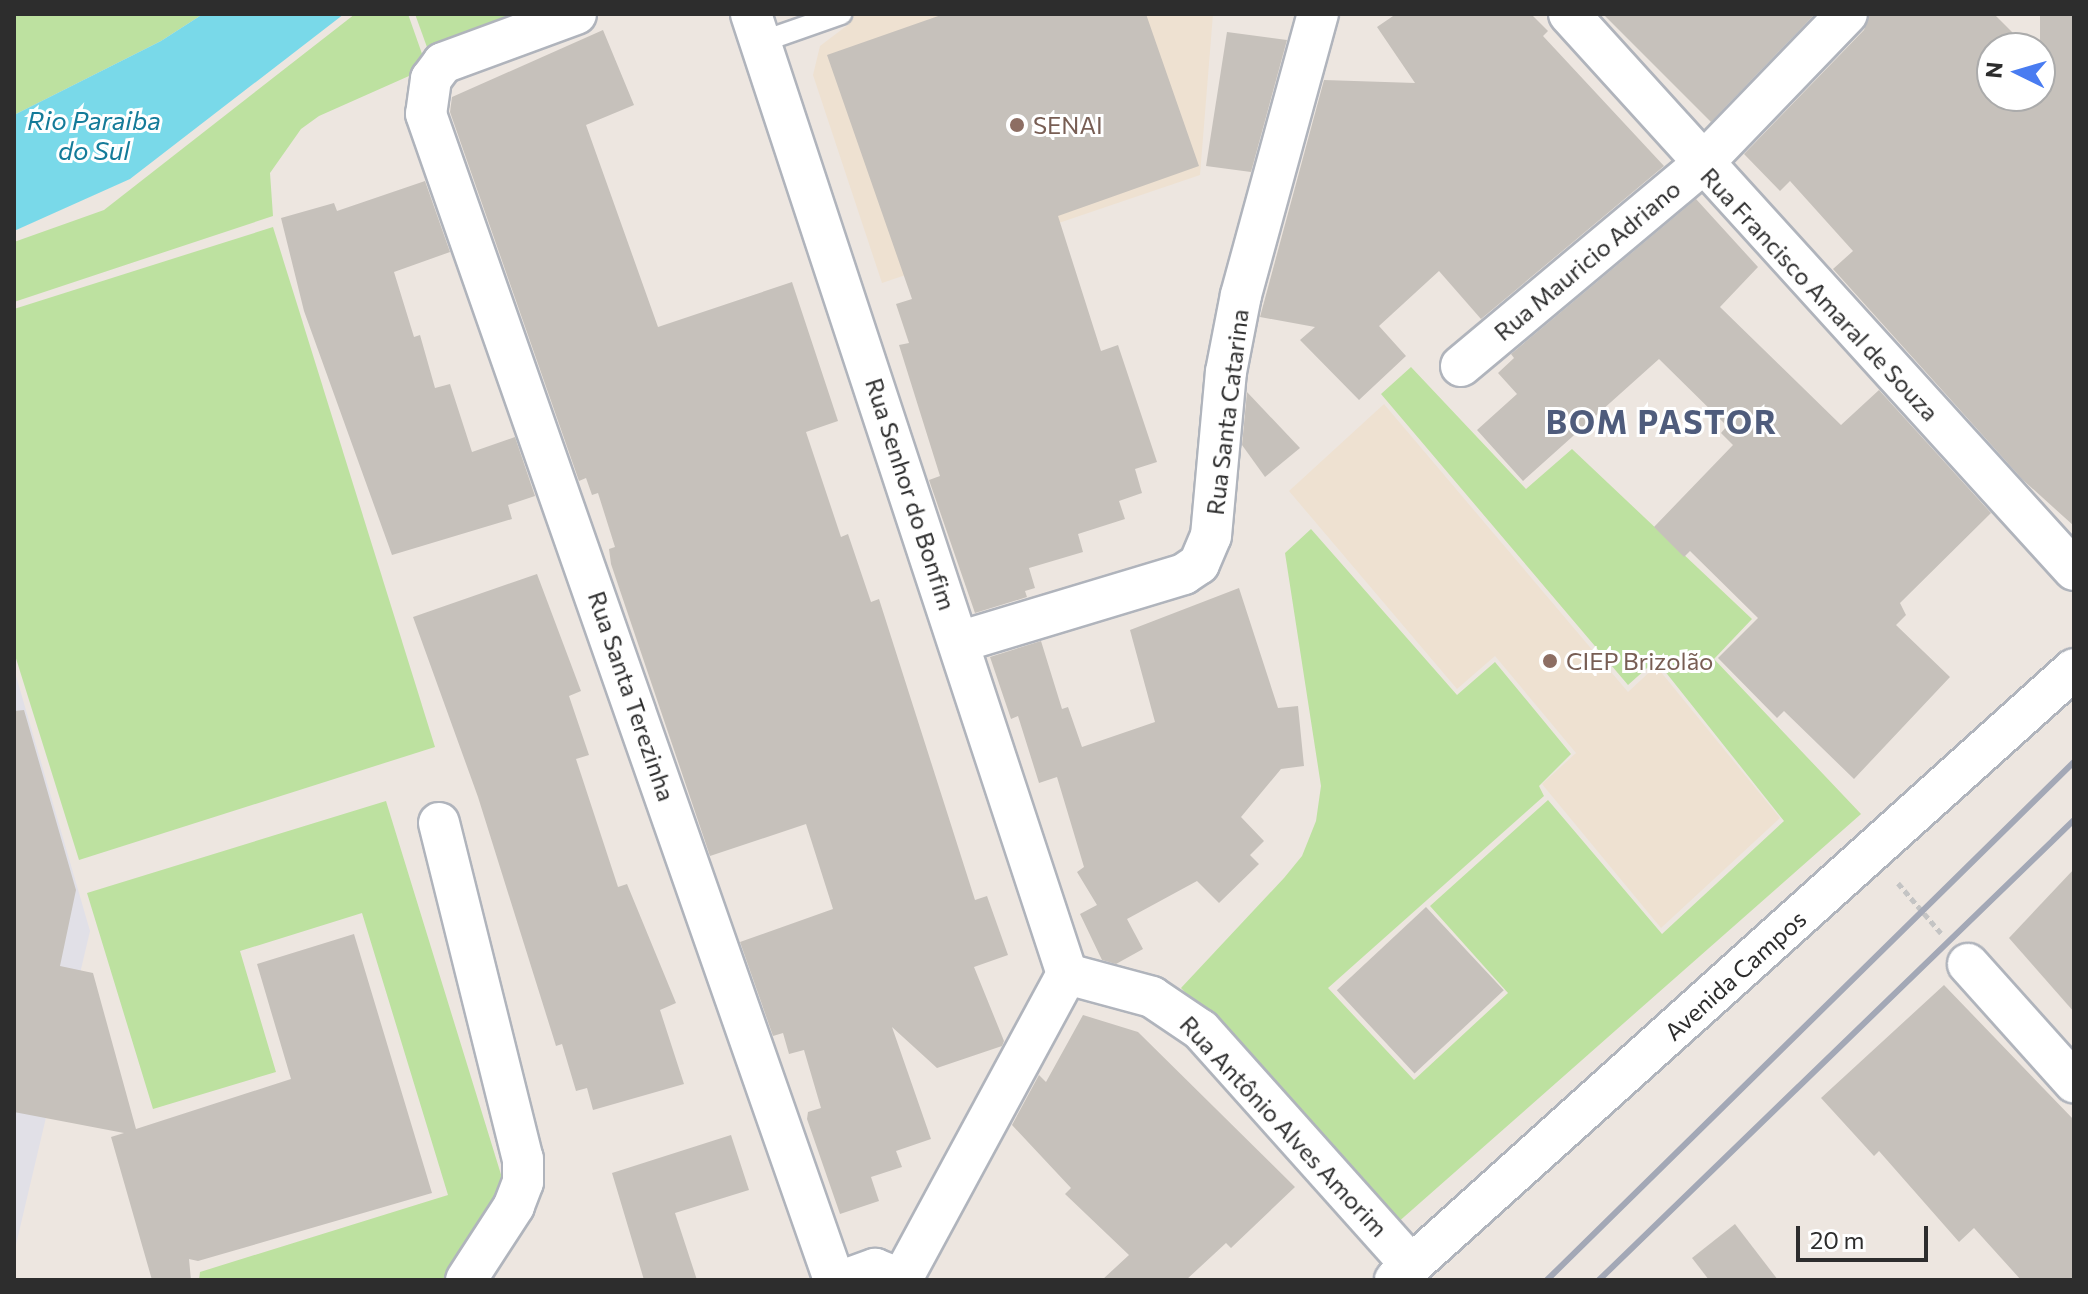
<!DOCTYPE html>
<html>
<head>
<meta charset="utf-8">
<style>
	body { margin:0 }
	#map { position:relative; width:2088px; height:1294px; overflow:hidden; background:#ede6e0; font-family:Commissioner,sans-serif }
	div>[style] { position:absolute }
	.industrial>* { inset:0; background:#e1e0e7 }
	.education>* { inset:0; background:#eee1d1 }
	.green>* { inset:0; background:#bde1a0 }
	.water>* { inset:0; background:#79d9e9 }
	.building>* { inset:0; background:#c6c1bb; transform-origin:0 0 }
	.path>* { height:5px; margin-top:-2.5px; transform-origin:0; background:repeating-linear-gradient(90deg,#c4c4c4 0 6px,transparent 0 10px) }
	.roads { filter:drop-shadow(2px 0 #b0b4bc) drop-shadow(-2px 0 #b0b4bc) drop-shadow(0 2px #b0b4bc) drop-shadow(0 -2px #b0b4bc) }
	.service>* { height:20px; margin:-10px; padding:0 10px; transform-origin:10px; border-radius:10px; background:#fff }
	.minor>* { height:40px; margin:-20px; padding:0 20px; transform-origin:20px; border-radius:20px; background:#fff }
	.rail>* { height:6px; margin:-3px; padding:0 3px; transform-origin:3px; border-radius:3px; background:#a3a8b6 }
	.dots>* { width:22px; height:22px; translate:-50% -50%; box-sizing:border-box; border:4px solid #fff; border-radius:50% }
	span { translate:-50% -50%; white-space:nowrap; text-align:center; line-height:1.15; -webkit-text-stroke:6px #fff; paint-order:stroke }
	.education-label { font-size:24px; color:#785e54 }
	.left { translate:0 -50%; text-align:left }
	.street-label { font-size:24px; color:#2d2d2d }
	.water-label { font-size:26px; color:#147b99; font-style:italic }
	.district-label { font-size:32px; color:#4f5c7c; font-weight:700; letter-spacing:2px }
	.frame { position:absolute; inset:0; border:16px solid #2d2d2d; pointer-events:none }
	.north { position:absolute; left:1976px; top:32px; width:80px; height:80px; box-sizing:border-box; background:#fff; border:2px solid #ababab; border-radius:50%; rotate:275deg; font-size:22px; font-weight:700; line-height:32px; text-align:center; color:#2d2d2d }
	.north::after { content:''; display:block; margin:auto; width:28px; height:36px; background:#497cf1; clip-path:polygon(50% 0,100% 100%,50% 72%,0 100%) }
	.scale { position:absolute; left:1796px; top:1226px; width:132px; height:36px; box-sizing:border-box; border:4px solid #2d2d2d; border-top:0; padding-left:10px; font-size:24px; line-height:28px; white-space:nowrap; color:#2d2d2d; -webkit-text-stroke:6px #fff; paint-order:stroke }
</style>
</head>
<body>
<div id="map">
	<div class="industrial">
		<i style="clip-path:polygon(14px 669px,90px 931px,14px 1253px)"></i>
	</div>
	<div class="education">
		<i style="clip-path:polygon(845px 14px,1213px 14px,1200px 175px,882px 283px,813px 75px,820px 46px,849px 24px)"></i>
		<i style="clip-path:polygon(1384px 404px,1628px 692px,1656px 666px,1780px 818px,1661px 928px,1542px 784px,1576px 753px,1495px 656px,1457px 689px,1289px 491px)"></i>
	</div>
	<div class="green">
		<i style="clip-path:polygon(14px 14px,203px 14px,161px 41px,14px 115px)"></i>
		<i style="clip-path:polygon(355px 14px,408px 14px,427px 68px,319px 116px,301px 129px,270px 173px,273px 216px,14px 302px,14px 242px,104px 210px)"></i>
		<i style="clip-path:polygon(415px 14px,543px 14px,432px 61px)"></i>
		<i style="clip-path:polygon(273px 227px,435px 747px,79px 860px,14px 652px,14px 309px)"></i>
		<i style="clip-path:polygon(1411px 367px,1526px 489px,1572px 449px,1752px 619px,1714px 659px,1861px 814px,1396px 1224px,1181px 988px,1284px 878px,1302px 856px,1316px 821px,1321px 786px,1285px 553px,1311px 529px,1457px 695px,1495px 662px,1571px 754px,1539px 786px,1544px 796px,1328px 988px,1414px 1080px,1508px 993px,1430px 906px,1548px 800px,1662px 934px,1784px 821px,1656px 660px,1628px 685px,1381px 394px)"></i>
		<i style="clip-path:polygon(386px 801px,507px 1194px,451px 1280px,199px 1280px,200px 1272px,448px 1195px,362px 913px,240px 951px,276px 1072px,153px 1109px,87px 893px)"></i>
	</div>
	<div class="water">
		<i style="clip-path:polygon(203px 14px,344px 14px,130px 179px,14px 231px,14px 115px,161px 41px)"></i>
	</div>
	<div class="building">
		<i style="clip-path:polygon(944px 14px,1146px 14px,1199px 166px,1058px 216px,1101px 351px,1118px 345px,1157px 462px,1135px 469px,1142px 493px,1119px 501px,1125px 519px,1078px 534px,1083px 552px,1029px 568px,1035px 588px,1025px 591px,1027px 597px,975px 613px,929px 480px,940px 476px,899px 345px,909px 343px,896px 304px,912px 299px,827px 55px)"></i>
		<i style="clip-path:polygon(1396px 14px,1531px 14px,1548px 31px,1543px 36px,1664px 166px,1481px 319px,1439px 271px,1379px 326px,1406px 356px,1359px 400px,1300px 340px,1315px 327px,1260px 317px,1324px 80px,1415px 83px,1377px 27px)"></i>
		<i style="clip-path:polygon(1603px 14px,1815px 14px,1711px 122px)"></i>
		<i style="clip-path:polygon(1869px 14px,1994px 14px,2028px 48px,1992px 48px,1992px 96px,2040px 96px,2040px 14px,2074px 14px,2074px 526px,2023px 480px,1833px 269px,1853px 251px,1790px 181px,1780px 191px,1744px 154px,1864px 30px)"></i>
		<i style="clip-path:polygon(603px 30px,634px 105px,586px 125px,658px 327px,792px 282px,838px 421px,806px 432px,841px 537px,848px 534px,871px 602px,879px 599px,975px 900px,987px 896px,1008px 955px,974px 967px,1004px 1041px,1002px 1046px,937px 1068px,892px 1027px,931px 1139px,896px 1151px,902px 1167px,871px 1177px,879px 1201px,840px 1214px,807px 1119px,808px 1112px,821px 1108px,804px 1050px,789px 1054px,783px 1033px,773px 1036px,740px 942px,833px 909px,806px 824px,710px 856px,611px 564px,609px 549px,615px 547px,598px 493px,592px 495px,586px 478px,579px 481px,450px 112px,452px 97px)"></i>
		<i style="clip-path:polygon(1227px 32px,1287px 40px,1251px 172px,1206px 166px)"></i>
		<i style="clip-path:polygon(425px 181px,450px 252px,394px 272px,414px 337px,420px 335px,435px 388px,450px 384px,472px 452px,515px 437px,535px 496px,508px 505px,512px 519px,392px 555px,304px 311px,281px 218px,334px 203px,337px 211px)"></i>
		<i style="clip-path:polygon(1696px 199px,1758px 267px,1720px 307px,1841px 425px,1879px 390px,1991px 513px,1900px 603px,1906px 615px,1896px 625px,1950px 677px,1854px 779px,1784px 711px,1777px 718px,1718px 658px,1758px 618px,1690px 551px,1684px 557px,1654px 527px,1733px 445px,1721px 433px,1727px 426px,1659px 359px,1523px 481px,1477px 430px,1517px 394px,1498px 373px,1514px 358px,1511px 354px)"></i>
		<i style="clip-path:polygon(1247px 392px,1300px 448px,1265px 477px,1242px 445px)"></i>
		<i style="clip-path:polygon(537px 574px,581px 691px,569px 696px,589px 755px,576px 759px,618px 887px,627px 884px,676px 1003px,660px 1010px,684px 1084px,593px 1110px,587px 1088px,576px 1091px,562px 1044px,556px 1046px,478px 797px,413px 617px)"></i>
		<i style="clip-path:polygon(1239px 588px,1278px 708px,1298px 706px,1304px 766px,1281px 769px,1241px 817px,1264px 841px,1250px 855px,1259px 864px,1219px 903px,1197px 881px,1127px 919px,1143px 949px,1116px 964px,1102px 960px,1080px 914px,1097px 905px,1077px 872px,1084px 867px,1057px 777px,1039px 783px,1018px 716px,1011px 719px,990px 657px,1041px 641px,1062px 709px,1068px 707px,1082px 747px,1155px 722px,1130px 630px)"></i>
		<i style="clip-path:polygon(24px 710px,76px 890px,60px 966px,93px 973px,136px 1129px,291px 1079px,257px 964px,354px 934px,432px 1193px,198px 1261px,189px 1259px,191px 1280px,152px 1280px,111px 1137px,124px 1133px,14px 1112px,14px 711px)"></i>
		<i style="clip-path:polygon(2074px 869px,2074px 1012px,2009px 938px)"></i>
		<i style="left:1426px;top:907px;width:114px;height:122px;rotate:47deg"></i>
		<i style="clip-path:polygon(1944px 985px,2074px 1120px,2074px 1280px,2021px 1280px,1974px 1228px,1959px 1242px,1879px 1151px,1874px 1156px,1821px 1098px)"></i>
		<i style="clip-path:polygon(1083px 1015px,1138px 1032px,1295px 1187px,1231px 1248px,1226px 1243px,1186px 1280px,1102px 1280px,1129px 1255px,1065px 1194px,1071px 1188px,1012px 1125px,1039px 1075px,1046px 1082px)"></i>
		<i style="clip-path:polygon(731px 1135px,749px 1190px,675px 1213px,697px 1280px,644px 1280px,612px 1173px)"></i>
		<i style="clip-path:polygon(1735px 1224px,1778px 1280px,1709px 1280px,1692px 1258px)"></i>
	</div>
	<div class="path">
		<i style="left:1898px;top:883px;width:66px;rotate:49.3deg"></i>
	</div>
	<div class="roads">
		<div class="service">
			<i style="left:764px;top:41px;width:82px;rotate:-19.3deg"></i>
		</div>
		<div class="minor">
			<i style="left:576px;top:14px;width:142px;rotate:159.8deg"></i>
			<i style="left:443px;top:63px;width:20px;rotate:127deg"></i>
			<i style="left:431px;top:79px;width:35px;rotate:98deg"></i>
			<i style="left:426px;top:114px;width:1235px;rotate:70.71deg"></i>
			<i style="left:751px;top:14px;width:1011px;rotate:71.78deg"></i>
			<i style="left:1569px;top:14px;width:751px;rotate:47.75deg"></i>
			<i style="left:1461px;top:366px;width:313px;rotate:-39.9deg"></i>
			<i style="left:1701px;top:165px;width:210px;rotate:-46deg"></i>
			<i style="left:959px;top:642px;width:235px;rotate:-16.8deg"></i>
			<i style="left:1184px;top:574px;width:18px;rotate:-34deg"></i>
			<i style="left:1199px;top:564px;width:30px;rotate:-67deg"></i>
			<i style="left:1211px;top:536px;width:165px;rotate:-84.8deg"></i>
			<i style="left:1226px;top:372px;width:78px;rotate:-79deg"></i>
			<i style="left:1241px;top:295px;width:291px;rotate:-74.7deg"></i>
			<i style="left:439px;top:823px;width:346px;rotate:76deg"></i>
			<i style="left:523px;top:1159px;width:23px;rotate:90deg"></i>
			<i style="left:523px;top:1182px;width:26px;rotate:111deg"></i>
			<i style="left:514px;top:1206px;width:88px;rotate:123deg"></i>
			<i style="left:1968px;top:964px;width:159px;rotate:48.1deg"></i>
			<i style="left:1067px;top:974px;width:88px;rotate:15.1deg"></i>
			<i style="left:1152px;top:997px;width:59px;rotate:34deg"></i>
			<i style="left:1201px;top:1030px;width:315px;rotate:48.2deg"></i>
			<i style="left:902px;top:1279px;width:347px;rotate:-61.6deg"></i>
			<i style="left:844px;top:1280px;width:33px;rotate:-20deg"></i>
			<i style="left:875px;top:1269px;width:31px;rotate:21deg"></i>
			<i style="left:1395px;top:1280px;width:913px;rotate:-41.98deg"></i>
		</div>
	</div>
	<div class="rail">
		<i style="left:1547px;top:1280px;width:739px;rotate:-44.51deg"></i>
		<i style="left:1599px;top:1280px;width:661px;rotate:-44.08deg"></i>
	</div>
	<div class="dots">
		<i style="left:1017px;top:125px;background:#8d6e63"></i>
		<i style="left:1550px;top:661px;background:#8d6e63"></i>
	</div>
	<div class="education-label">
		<span class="left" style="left:1033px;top:125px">SENAI</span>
		<span class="left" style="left:1566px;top:661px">CIEP Brizolão</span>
	</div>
	<div class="street-label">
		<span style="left:1587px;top:260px;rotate:-40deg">Rua Mauricio Adriano</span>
		<span style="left:1820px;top:294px;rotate:47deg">Rua Francisco Amaral de Souza</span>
		<span style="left:1227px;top:412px;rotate:-83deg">Rua Santa Catarina</span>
		<span style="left:911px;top:494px;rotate:72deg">Rua Senhor do Bonfim</span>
		<span style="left:632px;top:696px;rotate:71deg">Rua Santa Terezinha</span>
		<span style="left:1735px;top:975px;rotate:-42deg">Avenida Campos</span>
		<span style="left:1284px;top:1126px;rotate:47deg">Rua Antônio Alves Amorim</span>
	</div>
	<div class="water-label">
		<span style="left:94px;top:135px">Rio Paraiba<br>do Sul</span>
	</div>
	<div class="district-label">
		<span style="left:1662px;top:421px">BOM PASTOR</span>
	</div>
	<div class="frame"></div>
	<div class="north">N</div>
	<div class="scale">20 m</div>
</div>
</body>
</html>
